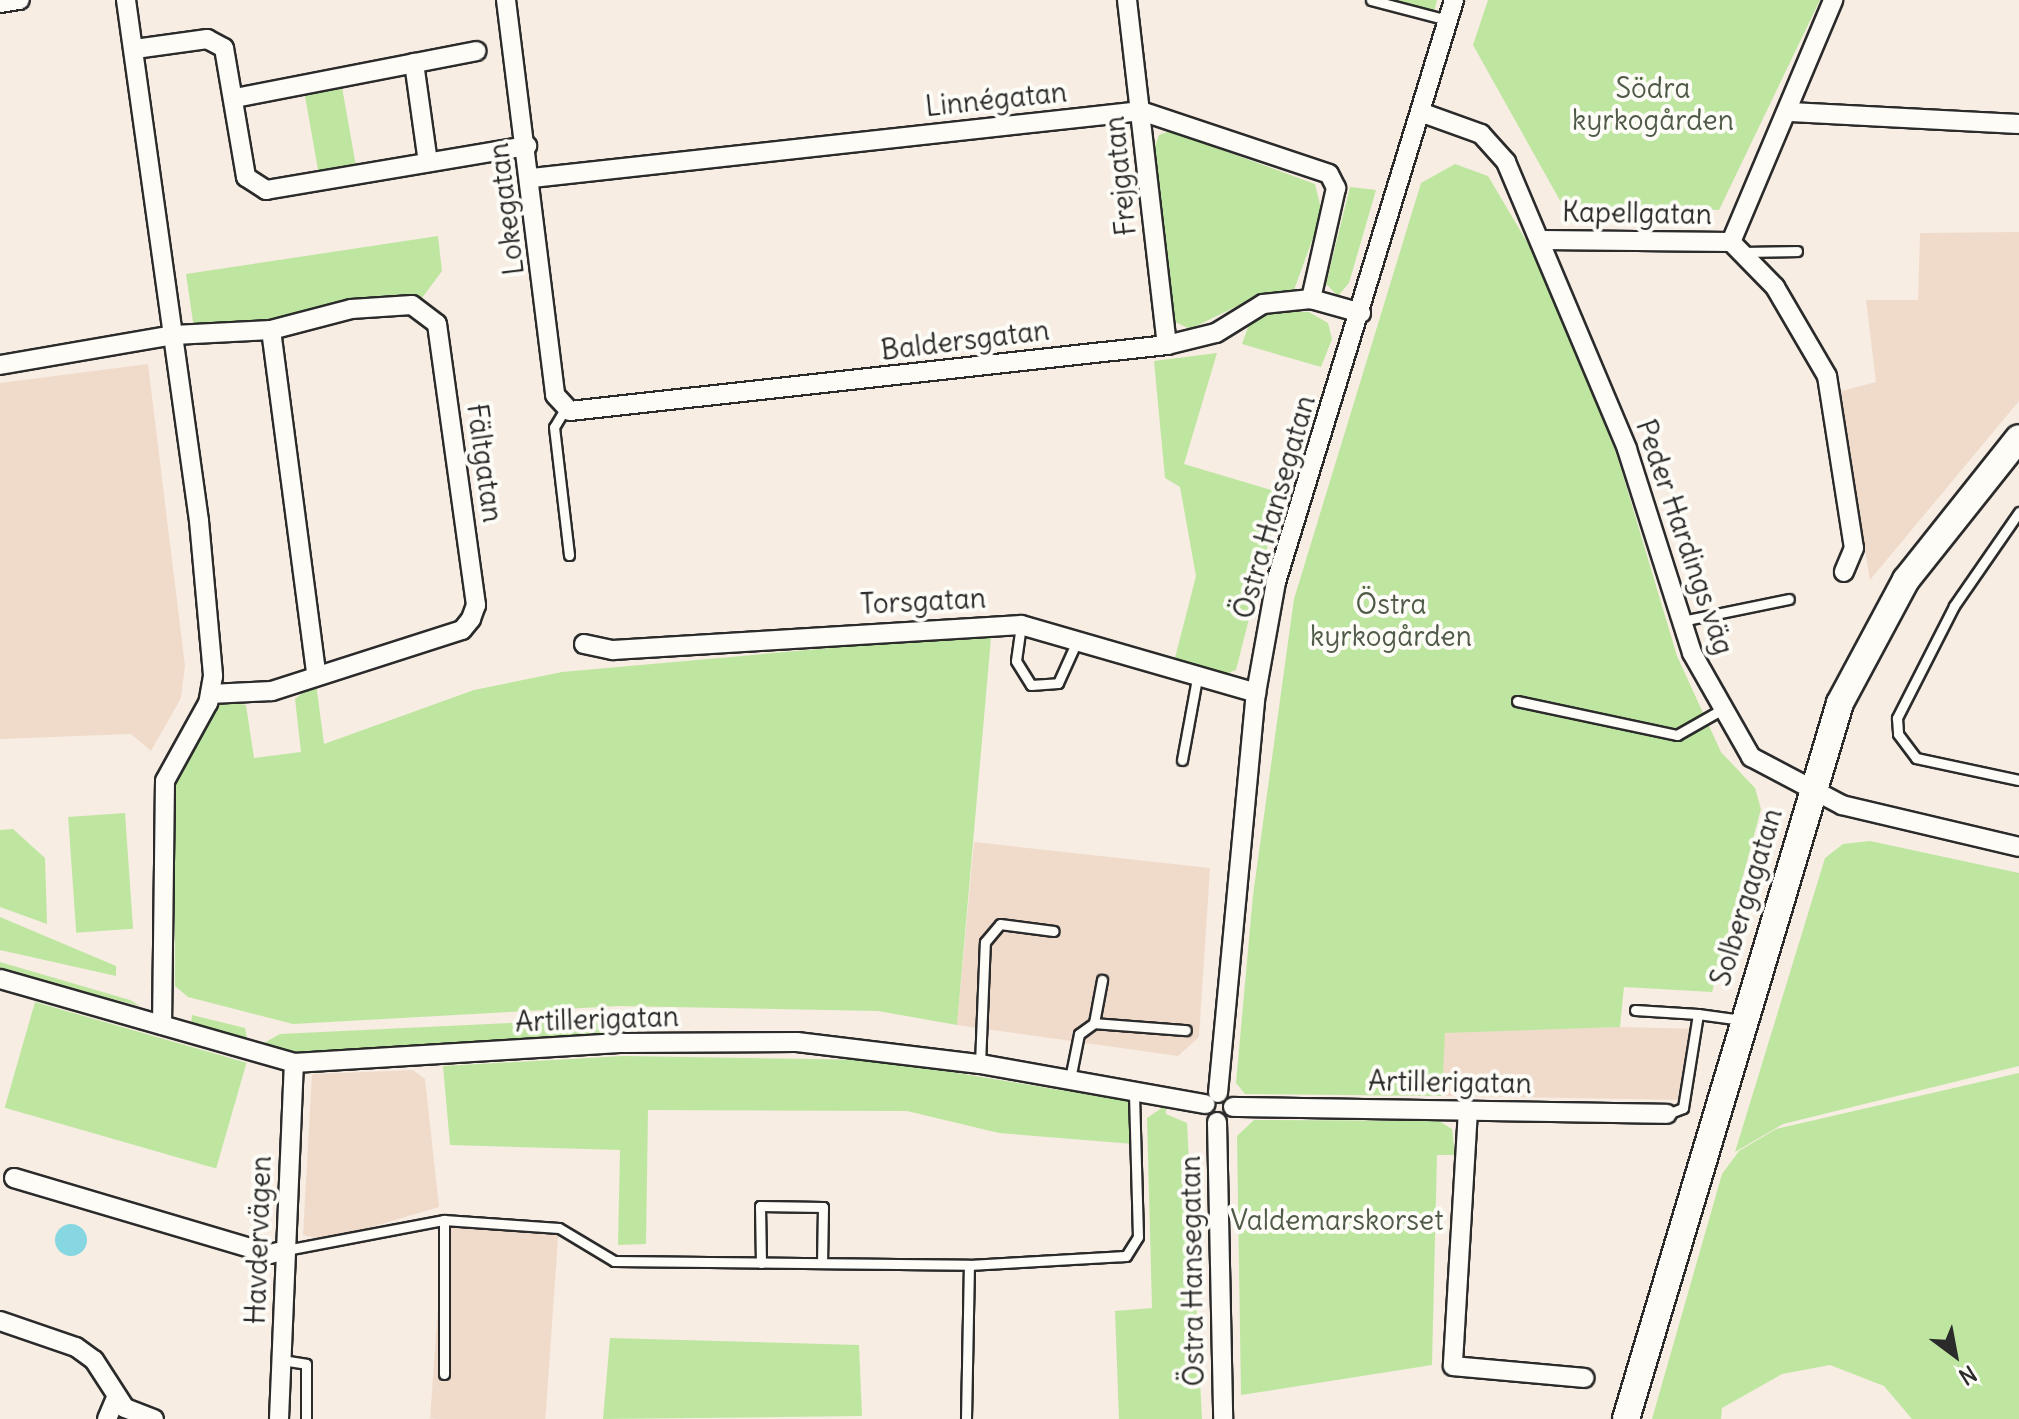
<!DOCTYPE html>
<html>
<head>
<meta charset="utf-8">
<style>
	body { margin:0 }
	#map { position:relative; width:2019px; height:1419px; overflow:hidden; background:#f7ede3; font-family:Delius,sans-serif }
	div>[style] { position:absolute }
	.built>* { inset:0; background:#f0dbcb; transform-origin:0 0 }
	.green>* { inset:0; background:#bfe6a1; transform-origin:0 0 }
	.water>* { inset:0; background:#87d7e2 }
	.round { border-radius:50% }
	.roads { filter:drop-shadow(2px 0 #2b2b2b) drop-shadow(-2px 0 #2b2b2b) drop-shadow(0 2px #2b2b2b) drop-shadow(0 -2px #2b2b2b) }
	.lane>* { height:9px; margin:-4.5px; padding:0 4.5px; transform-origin:4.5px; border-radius:4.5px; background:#fdfcf7 }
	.street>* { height:18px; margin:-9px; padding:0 9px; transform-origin:9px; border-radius:9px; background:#fdfcf7 }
	.secondary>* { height:26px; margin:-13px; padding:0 13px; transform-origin:13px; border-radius:13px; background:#fdfcf7 }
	span { translate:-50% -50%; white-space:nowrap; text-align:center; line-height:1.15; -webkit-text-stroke:8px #fdfcf7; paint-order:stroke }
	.park-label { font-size:28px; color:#505a48 }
	.street-label { font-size:28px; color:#2b2b2b }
	.north { position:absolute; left:1915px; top:1315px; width:80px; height:80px; -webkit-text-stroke:6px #fdfcf7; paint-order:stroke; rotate:148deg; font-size:22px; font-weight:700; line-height:32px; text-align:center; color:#2b2b2b }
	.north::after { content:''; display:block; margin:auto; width:28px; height:36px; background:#2b2b2b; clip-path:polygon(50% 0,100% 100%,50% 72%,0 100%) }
</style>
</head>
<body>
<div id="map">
	<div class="built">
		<i style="clip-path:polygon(2019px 232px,2019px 401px,1870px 580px,1838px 392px,1876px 382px,1866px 300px,1918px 300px,1920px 233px)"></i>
		<i style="clip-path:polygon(148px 364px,185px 666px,181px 698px,151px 751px,131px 734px,0 739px,0 383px)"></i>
		<i style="clip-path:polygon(974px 842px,1210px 868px,1199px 1037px,1178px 1056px,957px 1025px)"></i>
		<i style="clip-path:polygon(1620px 1027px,1702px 1029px,1688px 1100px,1442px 1096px,1444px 1032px)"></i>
		<i style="clip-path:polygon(413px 1070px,425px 1079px,439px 1207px,327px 1240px,303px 1235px,312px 1074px)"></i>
		<i style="left:444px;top:1220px;width:115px;height:199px;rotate:4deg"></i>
	</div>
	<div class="green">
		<i style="clip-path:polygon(1390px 0,1437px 0,1434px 12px)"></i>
		<i style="clip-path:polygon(1488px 0,1820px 0,1719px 210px,1563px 206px,1473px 45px)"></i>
		<i style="left:342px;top:87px;width:78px;height:38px;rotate:80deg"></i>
		<i style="clip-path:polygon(1170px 131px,1315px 184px,1322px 213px,1294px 290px,1264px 293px,1190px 329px,1171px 320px,1153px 152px,1159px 135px)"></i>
		<i style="clip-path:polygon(1455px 164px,1488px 176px,1543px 269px,1617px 455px,1677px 656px,1721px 752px,1755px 788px,1761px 809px,1712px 992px,1624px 987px,1620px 1027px,1445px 1033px,1442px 1096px,1245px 1094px,1236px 1083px,1253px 895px,1294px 599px,1421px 183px)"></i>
		<i style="clip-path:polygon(1350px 187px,1376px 190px,1349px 283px,1338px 296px,1326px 284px)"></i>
		<i style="clip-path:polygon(438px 236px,442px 271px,422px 298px,348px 299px,268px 324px,198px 328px,193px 322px,186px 274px)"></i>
		<i style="clip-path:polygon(1270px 311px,1309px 312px,1328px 323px,1332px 339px,1321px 367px,1242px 344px,1251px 319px)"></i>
		<i style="clip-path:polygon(1217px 353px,1184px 464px,1281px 493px,1236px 670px,1220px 676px,1175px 658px,1196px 576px,1180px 487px,1165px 478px,1154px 361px)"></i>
		<i style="clip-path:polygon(941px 638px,991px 638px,957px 1025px,878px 1011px,618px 1006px,293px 1024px,188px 997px,175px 986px,175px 777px,218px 700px,246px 705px,254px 758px,301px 752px,295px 699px,316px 683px,324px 744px,474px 690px,562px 672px)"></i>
		<i style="left:125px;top:813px;width:116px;height:57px;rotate:86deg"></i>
		<i style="clip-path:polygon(13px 829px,45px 858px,47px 924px,0 907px,0 830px)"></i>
		<i style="clip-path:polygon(1870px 841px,2019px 873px,2019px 1066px,1783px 1124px,1735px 1152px,1825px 858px,1843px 844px)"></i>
		<i style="clip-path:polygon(0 917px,116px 966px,116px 976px,0 950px)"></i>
		<i style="clip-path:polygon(0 962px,130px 1000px,140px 1006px,0 971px)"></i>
		<i style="left:35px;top:1002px;width:220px;height:110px;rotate:16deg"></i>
		<i style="clip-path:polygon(192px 1015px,245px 1028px,247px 1038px,191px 1025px)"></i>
		<i style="clip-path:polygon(593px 1019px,609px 1033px,295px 1052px,264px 1043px,280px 1034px)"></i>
		<i style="clip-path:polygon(623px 1056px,878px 1060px,1133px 1102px,1134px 1144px,999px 1133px,907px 1111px,648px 1110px,646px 1244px,618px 1245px,620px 1150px,450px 1145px,443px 1066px)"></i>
		<i style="clip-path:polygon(2019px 1073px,2019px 1419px,1912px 1419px,1884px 1386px,1830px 1365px,1782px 1374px,1722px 1408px,1721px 1419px,1652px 1419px,1722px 1174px,1739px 1151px,1776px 1129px)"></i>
		<i style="clip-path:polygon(1166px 1105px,1166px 1114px,1187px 1123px,1202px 1419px,1119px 1419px,1115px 1311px,1152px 1308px,1147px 1118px)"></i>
		<i style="clip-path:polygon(1254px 1120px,1439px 1121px,1452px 1129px,1455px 1155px,1437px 1155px,1432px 1365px,1241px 1395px,1237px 1136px)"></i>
		<i style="clip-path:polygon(610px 1338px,859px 1345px,862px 1416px,603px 1419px)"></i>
	</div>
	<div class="water">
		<i class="round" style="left:55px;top:1224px;width:32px;height:32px"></i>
	</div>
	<div class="roads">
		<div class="lane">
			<i style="left:1371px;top:0;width:79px;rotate:14.7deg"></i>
			<i style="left:1747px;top:252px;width:50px;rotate:-1.1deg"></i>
			<i style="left:565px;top:409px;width:21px;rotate:121deg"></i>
			<i style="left:554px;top:427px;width:129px;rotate:83.3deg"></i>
			<i style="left:2019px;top:512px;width:114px;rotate:124.7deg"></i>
			<i style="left:1954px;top:606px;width:126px;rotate:117deg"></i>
			<i style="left:1897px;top:718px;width:16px;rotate:86deg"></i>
			<i style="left:1898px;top:734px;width:30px;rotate:53deg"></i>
			<i style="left:1916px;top:758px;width:105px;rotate:12.1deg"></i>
			<i style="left:1682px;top:621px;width:109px;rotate:-11.6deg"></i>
			<i style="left:1021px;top:625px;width:36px;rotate:98deg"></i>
			<i style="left:1016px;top:661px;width:28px;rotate:58deg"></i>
			<i style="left:1031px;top:685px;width:27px;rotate:-4deg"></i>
			<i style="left:1058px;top:683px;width:46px;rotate:-65.7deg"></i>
			<i style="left:1517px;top:701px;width:164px;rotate:12deg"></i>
			<i style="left:1677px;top:735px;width:48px;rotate:-29.7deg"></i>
			<i style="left:1182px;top:760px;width:83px;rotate:-79.6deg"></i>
			<i style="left:1635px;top:1010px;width:63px;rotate:3.6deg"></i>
			<i style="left:1698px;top:1014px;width:95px;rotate:99.1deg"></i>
			<i style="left:1683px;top:1108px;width:17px;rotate:159deg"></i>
			<i style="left:1698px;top:1014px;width:44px;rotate:7.8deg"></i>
			<i style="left:1094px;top:1023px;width:44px;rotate:-79.5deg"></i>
			<i style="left:980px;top:1064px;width:122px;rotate:-87.7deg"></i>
			<i style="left:985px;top:942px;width:23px;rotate:-50deg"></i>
			<i style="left:1000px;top:924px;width:54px;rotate:7.4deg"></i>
			<i style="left:1070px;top:1079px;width:46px;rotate:-78.7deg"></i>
			<i style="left:1079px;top:1034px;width:19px;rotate:-36deg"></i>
			<i style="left:1094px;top:1023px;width:92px;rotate:4.4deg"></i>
			<i style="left:286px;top:1250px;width:161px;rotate:-10.8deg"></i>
			<i style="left:444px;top:1220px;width:115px;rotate:4deg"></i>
			<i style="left:559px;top:1228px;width:64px;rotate:31deg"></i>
			<i style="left:614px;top:1261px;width:355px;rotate:0.6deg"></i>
			<i style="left:969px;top:1265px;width:157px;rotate:-3.3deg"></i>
			<i style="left:1126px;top:1256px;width:22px;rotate:-58deg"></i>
			<i style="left:1138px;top:1237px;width:146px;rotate:-91.6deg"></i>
			<i style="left:761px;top:1263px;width:57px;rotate:-91deg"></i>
			<i style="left:760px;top:1206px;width:63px;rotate:0.9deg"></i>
			<i style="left:823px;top:1207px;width:56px;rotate:91deg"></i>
			<i style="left:282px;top:1360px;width:24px;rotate:9deg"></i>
			<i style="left:306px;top:1364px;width:55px;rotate:90deg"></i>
			<i style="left:444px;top:1374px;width:154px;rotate:-90deg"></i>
			<i style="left:966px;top:1419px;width:154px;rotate:-88.9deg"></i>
		</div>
		<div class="street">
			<i style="left:126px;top:0;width:526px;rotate:82.02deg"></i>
			<i style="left:199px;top:521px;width:156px;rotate:84.8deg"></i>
			<i style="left:213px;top:676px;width:27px;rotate:100deg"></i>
			<i style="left:208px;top:703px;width:89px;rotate:118.9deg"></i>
			<i style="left:165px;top:781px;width:244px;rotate:90.7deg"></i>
			<i style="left:506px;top:0;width:398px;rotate:82.9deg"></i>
			<i style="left:555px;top:395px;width:22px;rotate:47deg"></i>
			<i style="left:570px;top:411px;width:601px;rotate:-6.31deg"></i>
			<i style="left:1167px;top:345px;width:50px;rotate:-13.8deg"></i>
			<i style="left:1216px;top:333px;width:55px;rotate:-31.7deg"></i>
			<i style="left:1263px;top:304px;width:48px;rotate:-5.9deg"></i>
			<i style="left:1311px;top:299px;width:52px;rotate:15.6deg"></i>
			<i style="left:1127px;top:0;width:347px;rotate:83.4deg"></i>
			<i style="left:0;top:3px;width:20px;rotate:-9deg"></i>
			<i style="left:135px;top:49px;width:73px;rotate:-7.9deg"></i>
			<i style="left:207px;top:39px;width:19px;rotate:28deg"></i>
			<i style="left:224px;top:48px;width:131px;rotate:80.3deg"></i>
			<i style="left:246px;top:177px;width:24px;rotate:33deg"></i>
			<i style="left:266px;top:190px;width:265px;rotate:-9.6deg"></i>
			<i style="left:414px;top:63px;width:100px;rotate:82deg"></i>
			<i style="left:235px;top:98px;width:246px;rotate:-11deg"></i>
			<i style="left:1420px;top:112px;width:65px;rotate:19.8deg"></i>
			<i style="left:1481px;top:134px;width:38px;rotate:48deg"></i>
			<i style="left:1506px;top:162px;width:311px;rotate:67.1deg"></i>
			<i style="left:1627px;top:449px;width:214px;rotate:72.3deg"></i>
			<i style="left:1692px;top:653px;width:120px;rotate:60.4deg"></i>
			<i style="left:1751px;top:757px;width:103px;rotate:27.8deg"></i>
			<i style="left:1842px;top:805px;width:182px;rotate:13.3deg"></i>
			<i style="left:1790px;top:112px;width:229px;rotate:3deg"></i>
			<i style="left:532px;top:178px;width:613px;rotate:-6.28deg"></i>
			<i style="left:1141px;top:111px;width:198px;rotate:18.5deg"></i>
			<i style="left:1329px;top:174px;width:16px;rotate:63deg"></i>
			<i style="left:1336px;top:188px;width:114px;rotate:102.7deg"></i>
			<i style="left:1542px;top:240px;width:189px;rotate:0.6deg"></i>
			<i style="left:1731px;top:242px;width:63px;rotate:45.6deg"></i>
			<i style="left:1775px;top:287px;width:103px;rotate:59.7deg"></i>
			<i style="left:1827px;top:376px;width:174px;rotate:81.1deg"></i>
			<i style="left:1854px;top:548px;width:26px;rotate:113deg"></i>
			<i style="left:1731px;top:242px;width:263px;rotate:-67.1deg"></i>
			<i style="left:271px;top:330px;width:344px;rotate:82.5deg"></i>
			<i style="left:0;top:365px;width:177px;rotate:-9.8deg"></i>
			<i style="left:174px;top:335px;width:97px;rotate:-3deg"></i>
			<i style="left:271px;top:330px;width:83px;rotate:-14.7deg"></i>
			<i style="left:351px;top:309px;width:61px;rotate:-3.8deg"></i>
			<i style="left:412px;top:305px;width:31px;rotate:37deg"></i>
			<i style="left:437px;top:324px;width:284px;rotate:82.1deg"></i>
			<i style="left:476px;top:605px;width:15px;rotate:110deg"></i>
			<i style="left:471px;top:619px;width:14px;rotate:129deg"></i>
			<i style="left:462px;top:630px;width:200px;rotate:162.2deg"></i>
			<i style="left:272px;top:691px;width:62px;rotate:177.2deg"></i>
			<i style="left:584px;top:644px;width:30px;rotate:12deg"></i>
			<i style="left:613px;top:650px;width:409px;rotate:-3.5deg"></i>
			<i style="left:1021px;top:625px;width:245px;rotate:16.1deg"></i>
			<i style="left:0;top:979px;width:306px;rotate:15.9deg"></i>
			<i style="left:294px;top:1063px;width:330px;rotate:-3.5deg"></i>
			<i style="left:623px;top:1043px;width:174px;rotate:-0.3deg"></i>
			<i style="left:797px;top:1042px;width:184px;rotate:6.9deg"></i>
			<i style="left:980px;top:1064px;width:229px;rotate:10.1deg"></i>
			<i style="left:1218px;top:1093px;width:402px;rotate:-84.6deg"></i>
			<i style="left:1256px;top:693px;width:113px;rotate:-79.8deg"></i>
			<i style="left:1276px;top:582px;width:609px;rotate:-72.99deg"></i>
			<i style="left:1233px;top:1107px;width:434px;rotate:0.9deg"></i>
			<i style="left:1468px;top:1110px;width:256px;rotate:93.4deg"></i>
			<i style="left:1453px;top:1366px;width:132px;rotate:5.2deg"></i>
			<i style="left:1217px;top:1122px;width:297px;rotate:88.8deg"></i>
			<i style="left:14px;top:1178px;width:267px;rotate:16.5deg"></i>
			<i style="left:270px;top:1254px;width:16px;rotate:-14deg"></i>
			<i style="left:0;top:1321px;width:80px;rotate:18.9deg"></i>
			<i style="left:76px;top:1347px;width:22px;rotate:36deg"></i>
			<i style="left:94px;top:1360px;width:57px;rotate:57.1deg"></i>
			<i style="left:125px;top:1408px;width:31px;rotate:21deg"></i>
			<i style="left:107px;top:1419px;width:23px;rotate:-67deg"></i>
			<i style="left:279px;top:1419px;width:356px;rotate:-87.6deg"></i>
		</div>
		<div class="secondary">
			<i style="left:1626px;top:1419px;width:747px;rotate:-73.36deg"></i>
			<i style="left:1840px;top:703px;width:140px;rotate:-61.8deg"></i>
			<i style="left:1906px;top:580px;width:181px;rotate:-51.5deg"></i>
		</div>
	</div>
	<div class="park-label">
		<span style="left:1653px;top:104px">Södra<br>kyrkogården</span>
		<span style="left:1391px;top:620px">Östra<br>kyrkogården</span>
		<span style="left:1337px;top:1220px">Valdemarskorset</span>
	</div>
	<div class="street-label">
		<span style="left:996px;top:99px;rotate:-6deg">Linnégatan</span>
		<span style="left:1120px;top:176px;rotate:-96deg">Frejgatan</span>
		<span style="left:506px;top:209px;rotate:-97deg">Lokegatan</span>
		<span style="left:1637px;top:213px;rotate:1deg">Kapellgatan</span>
		<span style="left:965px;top:340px;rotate:-7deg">Baldersgatan</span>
		<span style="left:485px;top:463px;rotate:82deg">Fältgatan</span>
		<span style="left:1274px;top:507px;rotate:-74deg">Östra Hansegatan</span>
		<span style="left:1685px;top:537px;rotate:71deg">Peder Hardings väg</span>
		<span style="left:923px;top:601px;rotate:-3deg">Torsgatan</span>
		<span style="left:1746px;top:897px;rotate:-73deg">Solbergagatan</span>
		<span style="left:597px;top:1019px;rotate:-2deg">Artillerigatan</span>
		<span style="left:1450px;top:1082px;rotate:1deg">Artillerigatan</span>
		<span style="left:258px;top:1240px;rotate:-88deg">Havdervägen</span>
		<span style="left:1192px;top:1271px;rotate:-91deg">Östra Hansegatan</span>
	</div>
	<div class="north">N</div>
</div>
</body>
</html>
